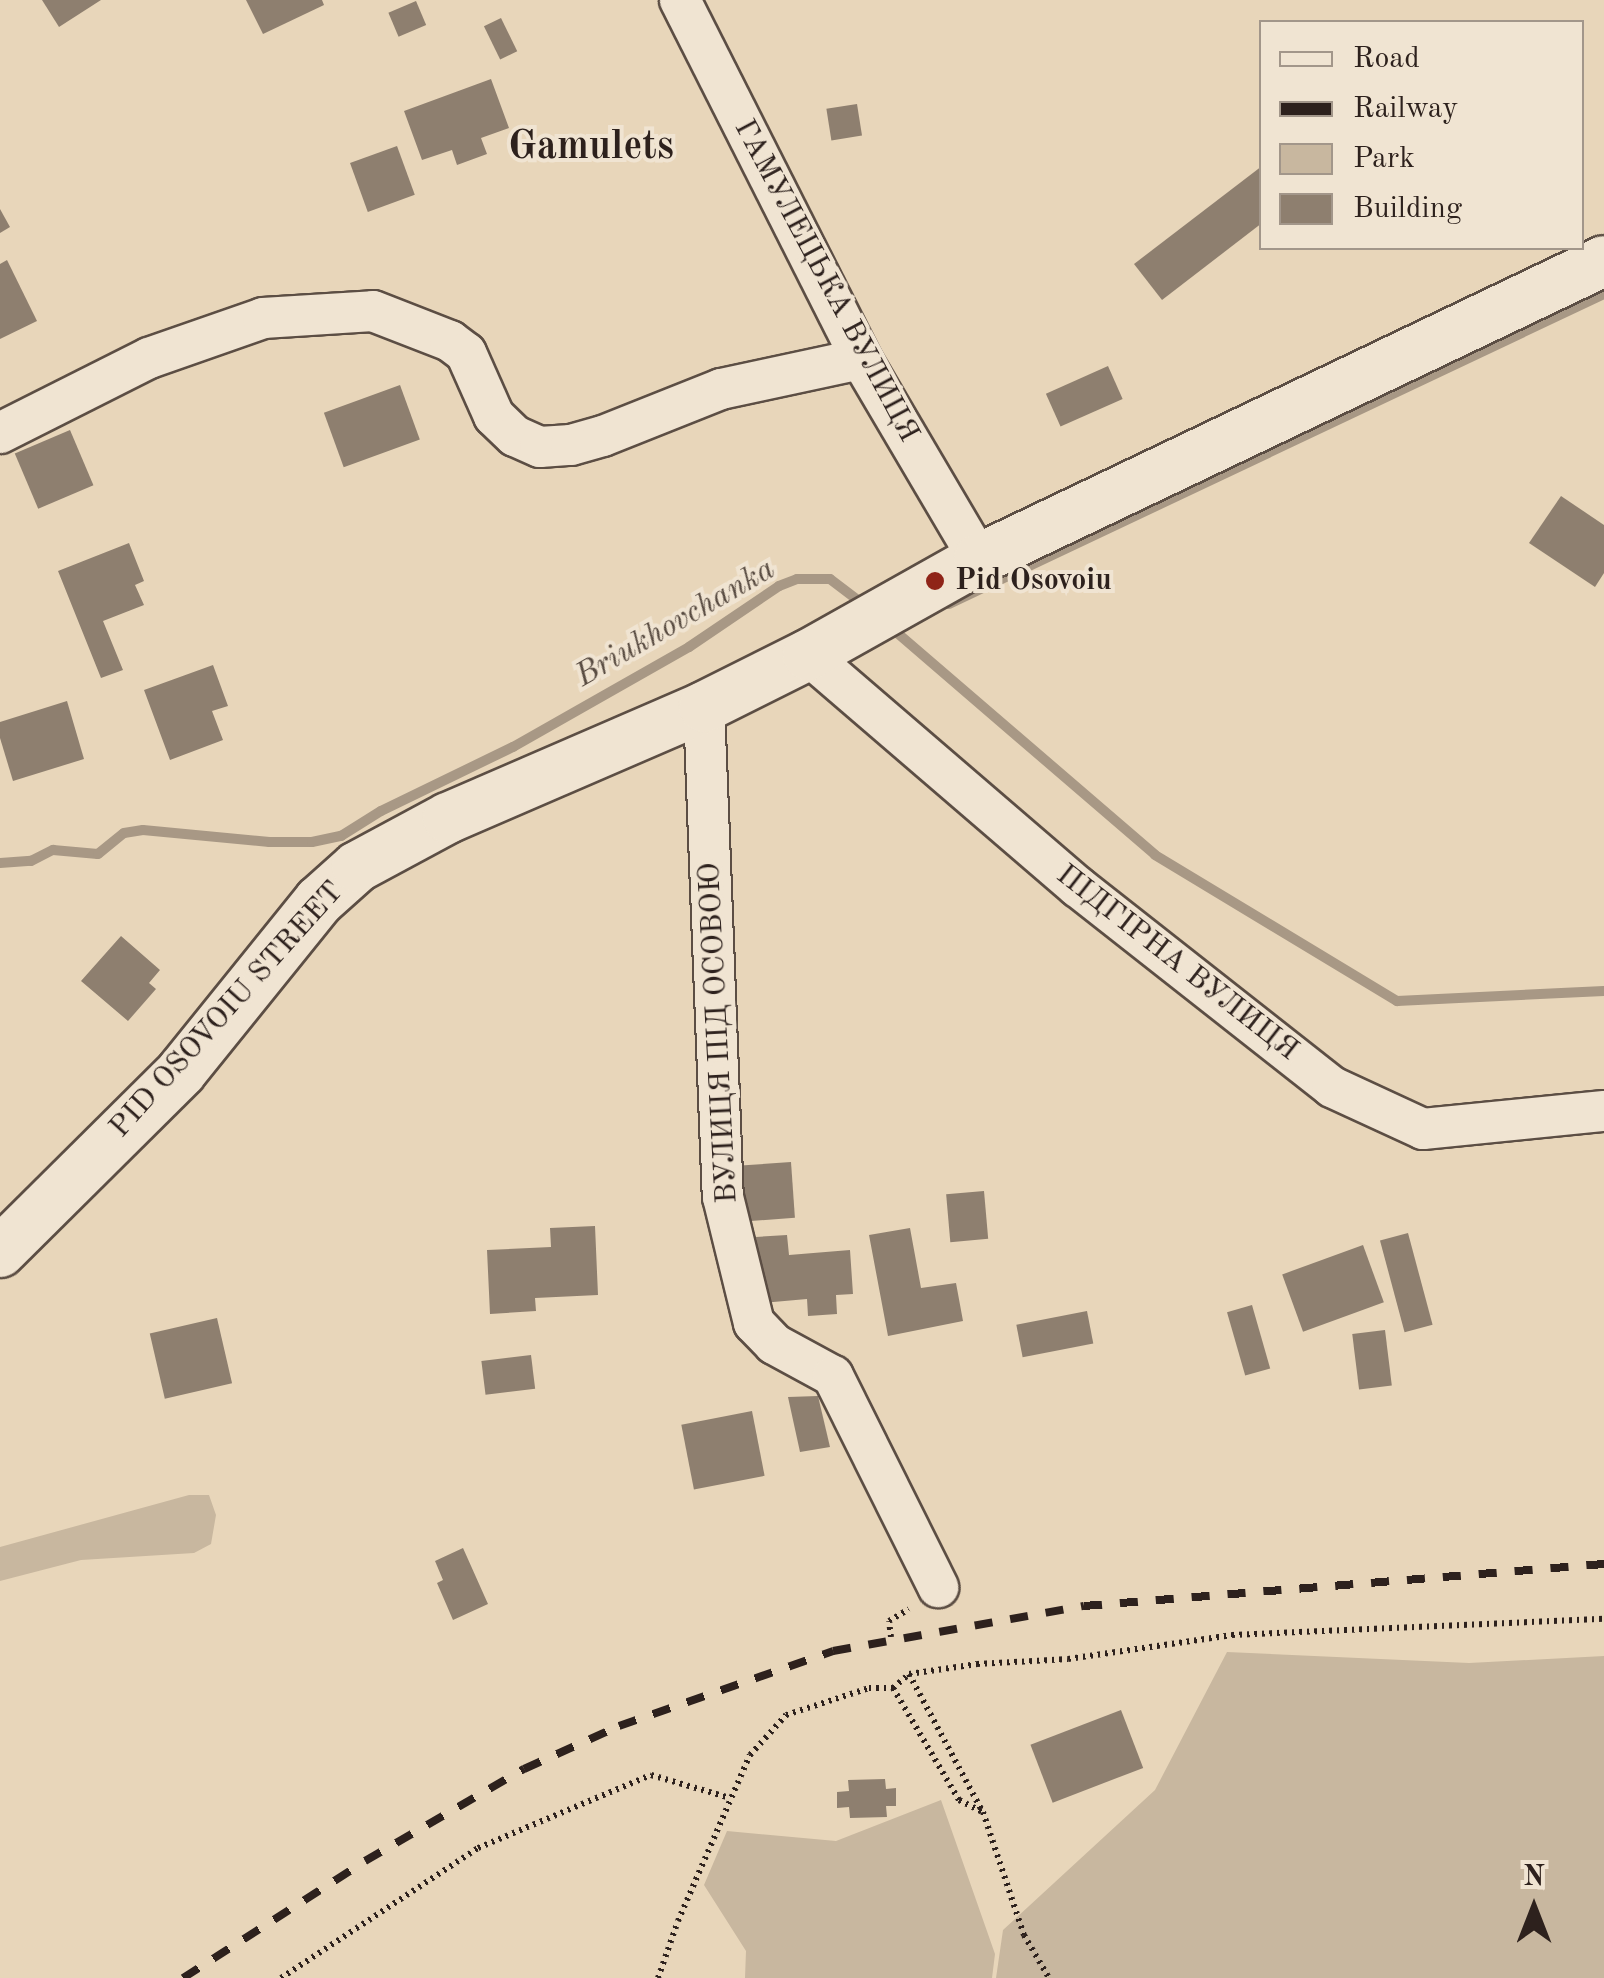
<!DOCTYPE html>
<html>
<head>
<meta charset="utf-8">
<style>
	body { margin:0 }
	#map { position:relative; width:1604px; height:1978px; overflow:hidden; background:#e8d6ba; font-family:"Old Standard TT",serif }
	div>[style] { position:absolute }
	.green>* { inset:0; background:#c8b79f }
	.stream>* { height:10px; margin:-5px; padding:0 5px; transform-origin:5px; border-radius:5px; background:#a89885 }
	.building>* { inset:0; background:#8e7f6f; transform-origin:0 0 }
	.path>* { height:6px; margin-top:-3px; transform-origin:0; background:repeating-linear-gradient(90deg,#2d211d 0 2.5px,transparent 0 7.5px) }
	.roads { filter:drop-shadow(2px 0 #5c4e44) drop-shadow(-2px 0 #5c4e44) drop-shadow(0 2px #5c4e44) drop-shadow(0 -2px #5c4e44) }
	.minor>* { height:40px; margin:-20px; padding:0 20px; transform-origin:20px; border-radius:20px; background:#f0e4d2 }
	.tertiary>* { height:50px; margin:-25px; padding:0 25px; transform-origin:25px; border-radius:25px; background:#f0e4d2 }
	.rail>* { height:8px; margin-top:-4px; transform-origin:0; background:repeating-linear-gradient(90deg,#2d211d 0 18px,transparent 0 36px) }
	.dots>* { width:28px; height:28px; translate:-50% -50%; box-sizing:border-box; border:5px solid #f0e4d2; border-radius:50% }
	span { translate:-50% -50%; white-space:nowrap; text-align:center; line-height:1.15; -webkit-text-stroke:8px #f0e4d2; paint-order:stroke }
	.street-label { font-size:30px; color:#2d211d }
	.poi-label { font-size:30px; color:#2d211d; font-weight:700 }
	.left { translate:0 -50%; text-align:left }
	.water-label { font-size:32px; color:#584b41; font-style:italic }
	.district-label { font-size:40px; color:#2d211d; font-weight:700 }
	.legend { position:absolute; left:1259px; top:20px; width:325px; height:230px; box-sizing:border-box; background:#f0e4d2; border:2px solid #a2968a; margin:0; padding:12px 18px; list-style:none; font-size:30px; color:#2d211d }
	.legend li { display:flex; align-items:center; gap:20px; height:50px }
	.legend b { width:50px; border:2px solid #a2968a }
	.north { position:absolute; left:1484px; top:1858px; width:100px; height:100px; -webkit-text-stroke:8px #f0e4d2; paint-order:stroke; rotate:0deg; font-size:28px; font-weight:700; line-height:40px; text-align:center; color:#2d211d }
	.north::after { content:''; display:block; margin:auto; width:35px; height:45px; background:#2d211d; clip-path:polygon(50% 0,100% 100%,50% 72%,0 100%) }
</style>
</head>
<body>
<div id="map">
	<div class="green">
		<i style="clip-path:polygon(189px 1495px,209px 1495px,216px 1515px,211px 1544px,194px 1553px,81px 1560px,0 1581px,0 1547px)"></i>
		<i style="clip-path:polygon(1227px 1652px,1469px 1663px,1604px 1656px,1604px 1978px,996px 1978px,1003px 1930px,1155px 1790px)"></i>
		<i style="clip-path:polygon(941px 1800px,995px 1954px,992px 1978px,745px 1978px,746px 1951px,704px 1885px,727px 1831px,836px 1841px)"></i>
	</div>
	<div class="stream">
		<i style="left:949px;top:604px;width:725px;rotate:-25.33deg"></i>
		<i style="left:888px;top:625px;width:352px;rotate:40.7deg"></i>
		<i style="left:1155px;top:855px;width:283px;rotate:31.1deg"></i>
		<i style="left:1397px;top:1001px;width:207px;rotate:-2.8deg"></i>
		<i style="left:0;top:863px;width:31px;rotate:-4deg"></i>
		<i style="left:31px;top:861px;width:25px;rotate:-27deg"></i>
		<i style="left:53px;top:850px;width:45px;rotate:5.1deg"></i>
		<i style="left:98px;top:854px;width:33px;rotate:-39deg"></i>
		<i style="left:124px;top:833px;width:19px;rotate:-9deg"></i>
		<i style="left:143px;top:830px;width:127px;rotate:5.4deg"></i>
		<i style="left:269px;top:842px;width:43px"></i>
		<i style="left:312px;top:842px;width:30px;rotate:-12deg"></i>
		<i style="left:341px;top:836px;width:47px;rotate:-32deg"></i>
		<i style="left:381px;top:811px;width:147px;rotate:-25.9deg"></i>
		<i style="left:513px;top:747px;width:202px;rotate:-29.6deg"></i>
		<i style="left:689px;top:647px;width:109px;rotate:-34.1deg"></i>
		<i style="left:779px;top:586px;width:19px;rotate:-21deg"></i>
		<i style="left:797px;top:579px;width:33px"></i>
		<i style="left:830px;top:579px;width:48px;rotate:37.3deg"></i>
	</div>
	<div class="building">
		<i style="clip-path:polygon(42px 0,101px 0,59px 27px)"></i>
		<i style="clip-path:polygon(246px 0,322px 0,324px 5px,263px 34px)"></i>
		<i style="left:416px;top:1px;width:26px;height:30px;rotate:67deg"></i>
		<i style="left:501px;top:18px;width:37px;height:19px;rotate:64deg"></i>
		<i style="clip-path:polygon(491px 79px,509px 128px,481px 138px,487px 154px,457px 165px,452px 150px,422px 160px,404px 111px)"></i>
		<i style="left:857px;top:104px;width:32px;height:31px;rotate:81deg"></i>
		<i style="left:397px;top:146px;width:52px;height:50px;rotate:70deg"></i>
		<i style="clip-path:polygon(1262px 166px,1262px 223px,1162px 300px,1134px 264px)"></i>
		<i style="clip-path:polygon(0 209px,10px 227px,0 233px)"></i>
		<i style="clip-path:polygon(7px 260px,37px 321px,0 339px,0 264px)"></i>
		<i style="left:1108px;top:366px;width:36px;height:68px;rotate:66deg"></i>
		<i style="left:400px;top:385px;width:58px;height:81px;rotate:70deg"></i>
		<i style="left:70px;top:430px;width:60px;height:60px;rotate:67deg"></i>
		<i style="clip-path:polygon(1561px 496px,1604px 525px,1604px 573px,1595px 587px,1529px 543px)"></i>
		<i style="clip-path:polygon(129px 543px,144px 581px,135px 585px,144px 605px,103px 621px,123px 670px,101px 678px,58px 571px)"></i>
		<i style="clip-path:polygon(213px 665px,228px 706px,212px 711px,223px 740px,170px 760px,144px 690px)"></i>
		<i style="clip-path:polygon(67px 701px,84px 759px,13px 781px,0 738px,0 722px)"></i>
		<i style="clip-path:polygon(121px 936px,160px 970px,149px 983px,156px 989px,128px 1021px,81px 981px)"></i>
		<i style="left:791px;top:1162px;width:56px;height:58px;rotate:86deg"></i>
		<i style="left:984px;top:1191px;width:48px;height:38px;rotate:85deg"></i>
		<i style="clip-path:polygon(595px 1226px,598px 1295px,535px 1298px,536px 1311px,490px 1314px,487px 1250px,551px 1247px,550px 1228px)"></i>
		<i style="clip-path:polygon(910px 1228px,921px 1288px,956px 1283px,963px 1321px,888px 1336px,869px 1235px)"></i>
		<i style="left:1408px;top:1233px;width:95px;height:29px;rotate:75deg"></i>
		<i style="clip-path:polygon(787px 1235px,789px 1255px,850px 1250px,853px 1294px,836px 1295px,837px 1314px,808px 1316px,807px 1299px,761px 1303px,756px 1237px)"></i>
		<i style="left:1363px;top:1245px;width:61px;height:86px;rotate:70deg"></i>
		<i style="left:1252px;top:1305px;width:66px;height:26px;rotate:74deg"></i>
		<i style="left:1087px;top:1311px;width:33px;height:72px;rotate:79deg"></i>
		<i style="left:217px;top:1318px;width:67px;height:69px;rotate:77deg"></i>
		<i style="left:1385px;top:1330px;width:56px;height:33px;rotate:83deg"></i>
		<i style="left:531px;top:1355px;width:34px;height:50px;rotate:83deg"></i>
		<i style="clip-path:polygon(818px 1396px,830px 1447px,800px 1452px,788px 1397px)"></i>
		<i style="left:752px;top:1411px;width:66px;height:72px;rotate:79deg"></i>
		<i style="clip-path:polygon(463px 1548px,488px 1604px,453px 1620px,437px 1583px,443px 1580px,435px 1561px)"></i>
		<i style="left:1121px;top:1710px;width:62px;height:97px;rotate:69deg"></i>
		<i style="clip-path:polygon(885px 1779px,886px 1789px,896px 1788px,896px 1806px,886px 1806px,887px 1817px,850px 1818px,849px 1807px,837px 1808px,837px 1792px,849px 1791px,848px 1780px)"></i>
	</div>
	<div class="path">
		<i style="left:891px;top:1637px;width:16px;rotate:-97deg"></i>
		<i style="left:889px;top:1621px;width:23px;rotate:-31deg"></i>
		<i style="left:909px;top:1674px;width:155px;rotate:61.9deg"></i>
		<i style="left:893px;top:1688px;width:21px;rotate:-41deg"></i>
		<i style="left:909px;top:1674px;width:69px;rotate:-8.4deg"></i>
		<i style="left:977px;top:1664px;width:91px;rotate:-3.1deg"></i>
		<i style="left:1068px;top:1659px;width:166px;rotate:-8.3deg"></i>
		<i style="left:1232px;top:1635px;width:372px;rotate:-2.5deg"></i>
		<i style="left:281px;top:1978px;width:236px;rotate:-33.4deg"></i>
		<i style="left:478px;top:1848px;width:188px;rotate:-22.9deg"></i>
		<i style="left:651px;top:1775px;width:82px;rotate:16.2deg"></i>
		<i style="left:658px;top:1978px;width:60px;rotate:-70.7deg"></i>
		<i style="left:678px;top:1921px;width:181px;rotate:-66.6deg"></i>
		<i style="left:750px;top:1755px;width:54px;rotate:-48deg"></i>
		<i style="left:786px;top:1715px;width:87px;rotate:-18deg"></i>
		<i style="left:869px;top:1688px;width:24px"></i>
		<i style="left:893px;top:1688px;width:130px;rotate:59.5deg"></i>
		<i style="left:959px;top:1800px;width:27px;rotate:27deg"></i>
		<i style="left:983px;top:1812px;width:130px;rotate:71.6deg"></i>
		<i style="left:1024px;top:1935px;width:50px;rotate:59.8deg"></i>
	</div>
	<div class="roads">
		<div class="minor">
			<i style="left:680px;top:0;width:402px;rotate:63.2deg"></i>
			<i style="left:861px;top:359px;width:232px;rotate:59.5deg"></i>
			<i style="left:0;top:433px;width:167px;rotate:-26.7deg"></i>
			<i style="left:149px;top:358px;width:121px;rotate:-19.3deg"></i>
			<i style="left:263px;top:318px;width:110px;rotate:-3.6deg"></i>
			<i style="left:373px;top:311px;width:83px;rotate:21.3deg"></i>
			<i style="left:450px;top:341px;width:20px;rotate:37deg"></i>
			<i style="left:466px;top:353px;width:69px;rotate:66deg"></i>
			<i style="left:494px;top:416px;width:29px;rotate:44deg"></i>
			<i style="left:515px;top:436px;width:27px;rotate:24deg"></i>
			<i style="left:540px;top:447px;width:31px;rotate:-4deg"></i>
			<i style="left:571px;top:445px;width:33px;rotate:-16deg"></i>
			<i style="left:603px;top:436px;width:127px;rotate:-21.7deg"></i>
			<i style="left:721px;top:389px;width:143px;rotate:-12.1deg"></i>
			<i style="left:808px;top:655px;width:356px;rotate:40.7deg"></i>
			<i style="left:1078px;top:887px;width:323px;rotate:38.2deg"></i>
			<i style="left:1332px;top:1087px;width:100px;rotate:24.8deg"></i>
			<i style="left:1423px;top:1129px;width:182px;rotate:-5.7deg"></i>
			<i style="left:704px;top:707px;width:490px;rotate:87.8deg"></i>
			<i style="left:723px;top:1197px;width:130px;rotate:76.2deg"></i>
			<i style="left:754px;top:1323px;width:29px;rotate:46deg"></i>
			<i style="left:774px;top:1344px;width:67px;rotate:28.5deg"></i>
			<i style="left:833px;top:1376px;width:236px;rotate:63.5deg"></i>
		</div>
		<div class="tertiary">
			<i style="left:0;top:1252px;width:255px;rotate:-44.8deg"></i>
			<i style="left:181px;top:1072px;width:220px;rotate:-51.1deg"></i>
			<i style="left:319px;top:901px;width:51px;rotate:-41.8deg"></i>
			<i style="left:357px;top:867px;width:103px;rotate:-28.3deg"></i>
			<i style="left:448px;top:818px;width:279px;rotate:-23.4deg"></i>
			<i style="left:704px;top:707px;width:116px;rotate:-26.6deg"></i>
			<i style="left:808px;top:655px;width:196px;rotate:-29.3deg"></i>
			<i style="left:979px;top:559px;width:692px;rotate:-25.49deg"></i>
		</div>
	</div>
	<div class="rail">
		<i style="left:183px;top:1978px;width:216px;rotate:-32.7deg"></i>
		<i style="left:365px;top:1861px;width:184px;rotate:-30.1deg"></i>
		<i style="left:524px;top:1769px;width:104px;rotate:-24.4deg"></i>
		<i style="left:619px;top:1726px;width:227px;rotate:-19.3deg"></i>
		<i style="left:833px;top:1651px;width:255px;rotate:-10.2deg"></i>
		<i style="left:1084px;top:1606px;width:522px;rotate:-4.62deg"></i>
	</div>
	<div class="dots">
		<i style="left:935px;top:581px;background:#8f2418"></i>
	</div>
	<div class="street-label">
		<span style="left:826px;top:281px;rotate:62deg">ГАМУЛЕЦЬКА ВУЛИЦЯ</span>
		<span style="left:1177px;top:963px;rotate:38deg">ПІДГІРНА ВУЛИЦЯ</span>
		<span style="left:227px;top:1010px;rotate:-48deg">PID OSOVOIU STREET</span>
		<span style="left:719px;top:1033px;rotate:-93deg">ВУЛИЦЯ ПІД ОСОВОЮ</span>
	</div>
	<div class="poi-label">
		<span class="left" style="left:955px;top:581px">Pid Osovoiu</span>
	</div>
	<div class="water-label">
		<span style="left:676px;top:624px;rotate:-30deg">Briukhovchanka</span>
	</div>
	<div class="district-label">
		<span style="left:591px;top:148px">Gamulets</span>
	</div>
	<ul class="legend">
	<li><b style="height:12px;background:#f0e4d2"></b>Road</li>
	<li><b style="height:12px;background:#2d211d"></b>Railway</li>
	<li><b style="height:28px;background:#c8b79f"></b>Park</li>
	<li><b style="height:28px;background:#8e7f6f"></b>Building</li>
	</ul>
	<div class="north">N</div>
</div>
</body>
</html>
